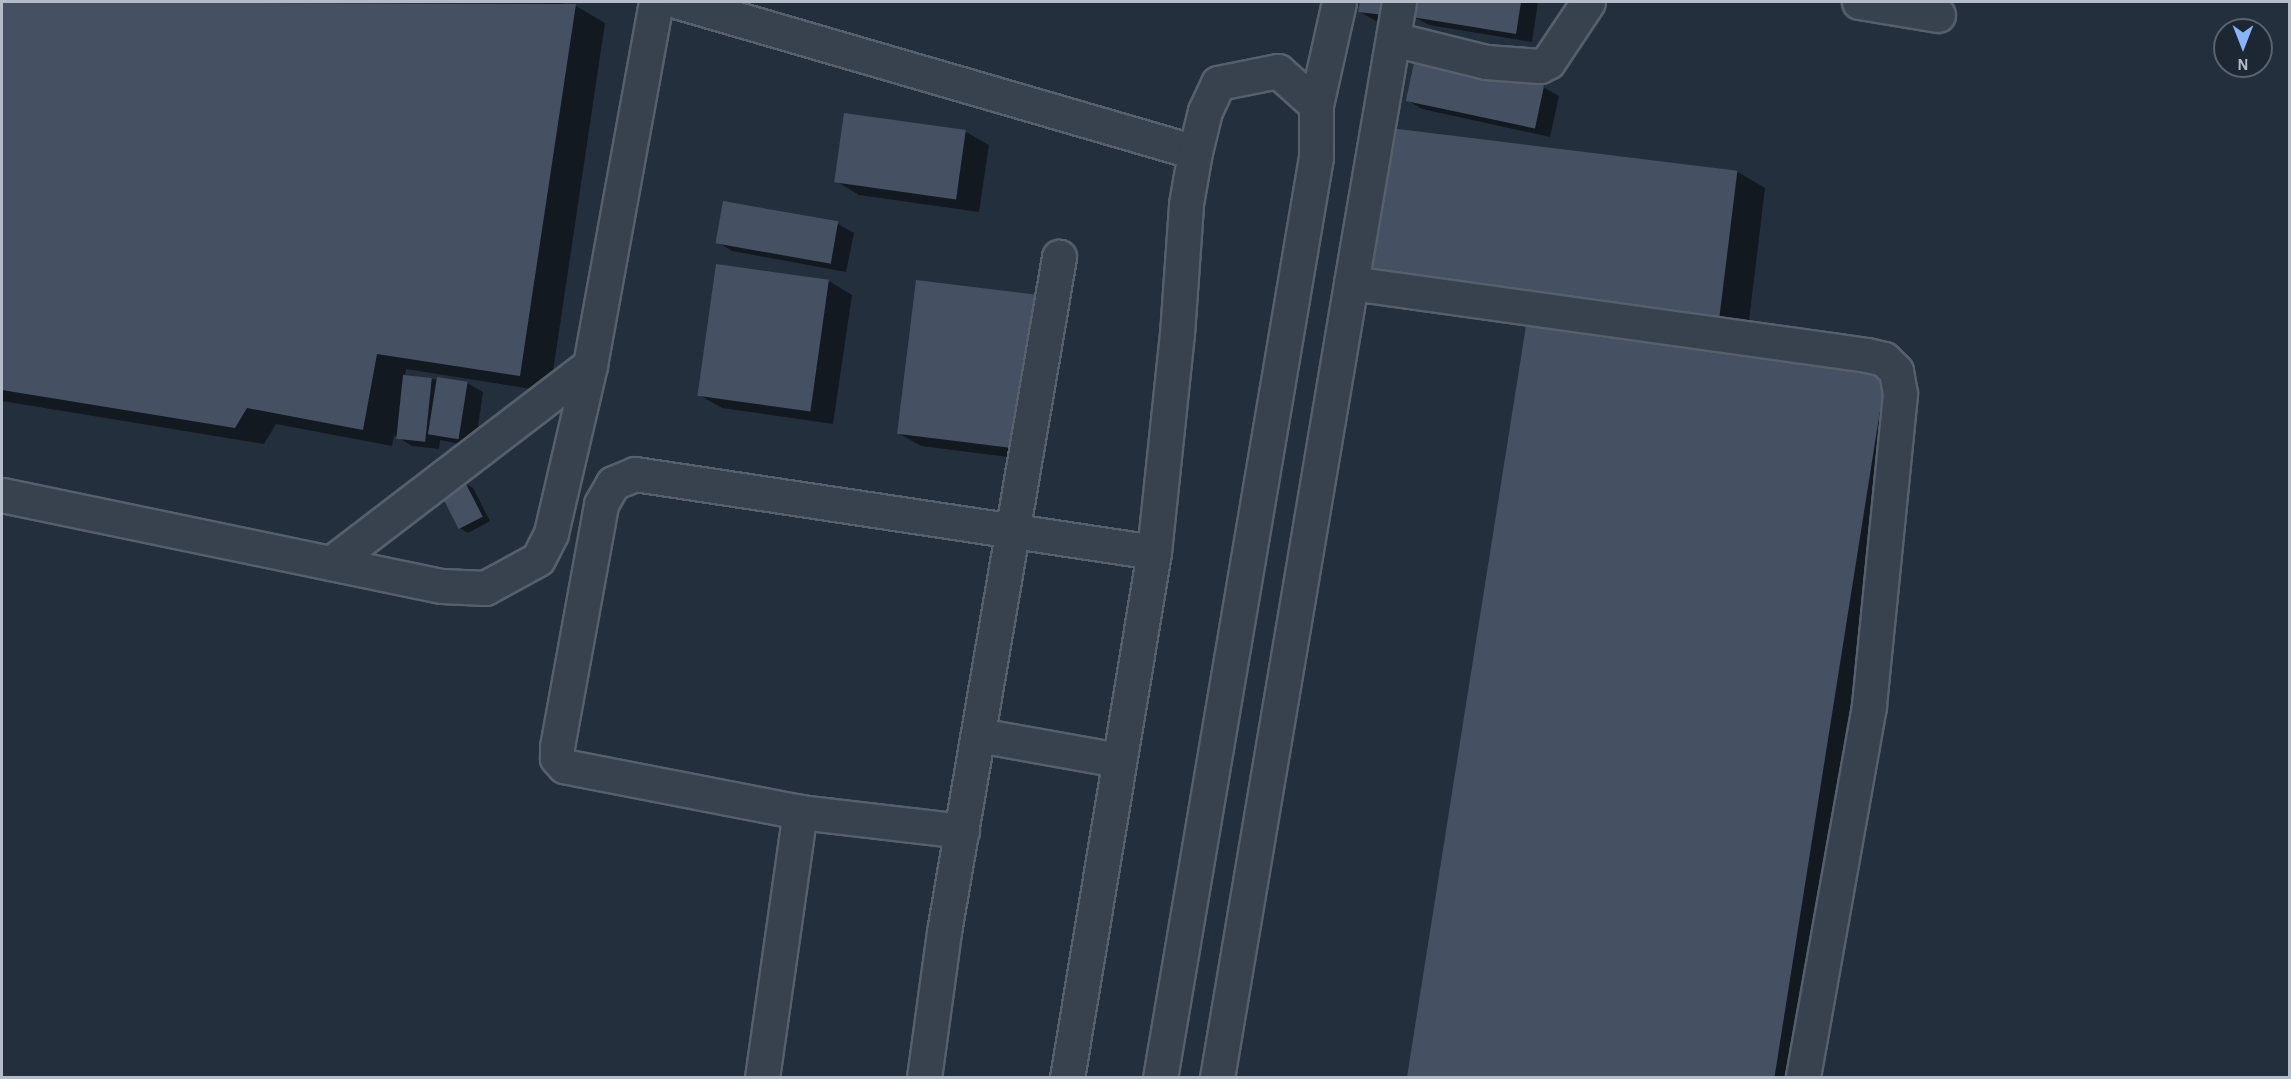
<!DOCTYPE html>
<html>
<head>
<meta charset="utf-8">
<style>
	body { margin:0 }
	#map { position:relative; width:2291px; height:1079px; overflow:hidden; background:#242f3e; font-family:"Alegreya Sans",sans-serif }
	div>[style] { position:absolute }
	.shadow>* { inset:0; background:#0007 }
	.building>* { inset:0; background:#455162; transform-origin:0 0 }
	.roads { filter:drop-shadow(2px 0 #565f6c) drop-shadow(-2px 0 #565f6c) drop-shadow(0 2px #565f6c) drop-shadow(0 -2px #565f6c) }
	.minor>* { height:33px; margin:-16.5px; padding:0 16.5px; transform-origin:16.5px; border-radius:16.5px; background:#38414e }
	span { translate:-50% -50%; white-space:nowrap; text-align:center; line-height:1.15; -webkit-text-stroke:4.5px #1d2633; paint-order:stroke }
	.frame { position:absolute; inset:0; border:3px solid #b4bcc9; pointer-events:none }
	.north { position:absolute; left:2213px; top:18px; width:60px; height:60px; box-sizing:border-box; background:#1d2633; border:2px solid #59626f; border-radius:50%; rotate:180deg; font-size:16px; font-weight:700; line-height:24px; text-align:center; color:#b4bcc9 }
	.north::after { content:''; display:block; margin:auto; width:21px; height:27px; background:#8ab4f8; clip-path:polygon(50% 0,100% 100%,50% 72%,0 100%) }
</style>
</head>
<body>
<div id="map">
	<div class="shadow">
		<i style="clip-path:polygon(2px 2px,555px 2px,576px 6px,605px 23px,550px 392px,406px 369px,405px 376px,467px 383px,483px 392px,475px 447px,440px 440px,439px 449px,412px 446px,394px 435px,392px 446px,276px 424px,264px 444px,2px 401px)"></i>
		<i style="clip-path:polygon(1361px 2px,1411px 2px,1408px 24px,1376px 21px,1360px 12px)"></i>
		<i style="clip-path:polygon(1416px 2px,1538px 2px,1532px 42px,1429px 25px,1413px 16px)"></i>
		<i style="clip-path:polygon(1543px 87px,1559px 96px,1550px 137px,1422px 109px,1407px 100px)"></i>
		<i style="clip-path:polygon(846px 115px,966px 132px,989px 145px,979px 212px,859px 195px,836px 181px)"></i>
		<i style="clip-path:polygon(1736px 171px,1765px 188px,1747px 337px,1402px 295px)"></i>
		<i style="clip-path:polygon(724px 202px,838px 224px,854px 233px,846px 272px,732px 251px,717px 242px)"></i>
		<i style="clip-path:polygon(829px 281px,852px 295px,833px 424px,722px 408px,699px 395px)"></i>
		<i style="clip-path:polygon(1060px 310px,1041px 461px,921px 446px,898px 433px)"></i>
		<i style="clip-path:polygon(1885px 373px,1914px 390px,1801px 1078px,1406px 1078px)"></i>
		<i style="clip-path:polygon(465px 484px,473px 488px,490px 521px,468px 533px,460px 528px)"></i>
	</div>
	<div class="building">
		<i style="clip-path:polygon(2px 2px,576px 4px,520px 376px,377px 354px,363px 430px,247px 408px,235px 428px,2px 390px)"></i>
		<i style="clip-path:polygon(1360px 2px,1394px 2px,1393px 16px,1358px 12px)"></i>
		<i style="clip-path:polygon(1414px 2px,1521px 2px,1516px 34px,1412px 17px)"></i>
		<i style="left:1415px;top:58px;width:132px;height:44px;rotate:12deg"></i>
		<i style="left:844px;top:113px;width:123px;height:70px;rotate:8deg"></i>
		<i style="left:1390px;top:128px;width:350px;height:152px;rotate:7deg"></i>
		<i style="left:723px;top:201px;width:117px;height:43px;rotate:10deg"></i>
		<i style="left:716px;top:264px;width:114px;height:133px;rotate:8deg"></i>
		<i style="left:916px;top:280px;width:122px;height:155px;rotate:7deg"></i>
		<i style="left:1528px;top:313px;width:363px;height:775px;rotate:9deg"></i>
		<i style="left:403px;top:375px;width:29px;height:64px;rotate:6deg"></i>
		<i style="left:437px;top:377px;width:31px;height:58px;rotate:9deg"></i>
		<i style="left:465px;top:482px;width:39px;height:27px;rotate:63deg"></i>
	</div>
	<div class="roads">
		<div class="minor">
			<i style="left:679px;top:2px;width:537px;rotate:16.21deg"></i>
			<i style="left:1859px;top:2px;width:80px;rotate:9.3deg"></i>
			<i style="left:1393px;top:39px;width:96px;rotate:13.9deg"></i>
			<i style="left:1486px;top:62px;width:54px;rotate:4.2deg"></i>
			<i style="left:1540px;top:66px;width:9px;rotate:-27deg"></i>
			<i style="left:1548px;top:62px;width:72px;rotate:-56.3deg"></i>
			<i style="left:1316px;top:105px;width:106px;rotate:-77.4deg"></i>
			<i style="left:1351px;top:283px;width:285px;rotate:-80.3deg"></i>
			<i style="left:2px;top:495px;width:449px;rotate:11.7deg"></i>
			<i style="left:442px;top:586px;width:43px;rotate:2.7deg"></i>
			<i style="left:485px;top:588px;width:60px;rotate:-28.7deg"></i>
			<i style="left:538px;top:559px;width:29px;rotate:-63deg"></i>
			<i style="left:551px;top:533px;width:172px;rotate:-76.9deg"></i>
			<i style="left:590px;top:365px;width:369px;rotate:-79.7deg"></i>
			<i style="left:331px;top:563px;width:326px;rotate:-37.4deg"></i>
			<i style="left:978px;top:735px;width:143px;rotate:10.1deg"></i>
			<i style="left:962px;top:831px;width:163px;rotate:-173.3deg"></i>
			<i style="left:800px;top:812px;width:240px;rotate:-169deg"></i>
			<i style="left:564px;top:766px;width:11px;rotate:-131deg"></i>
			<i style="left:557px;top:758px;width:11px;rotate:-90deg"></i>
			<i style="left:557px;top:747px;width:247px;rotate:-79.7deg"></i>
			<i style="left:601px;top:504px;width:24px;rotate:-60deg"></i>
			<i style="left:613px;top:483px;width:24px;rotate:-22deg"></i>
			<i style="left:635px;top:474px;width:525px;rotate:8.55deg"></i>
			<i style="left:762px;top:1078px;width:269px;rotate:-81.9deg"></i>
			<i style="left:924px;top:1078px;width:147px;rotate:-82.2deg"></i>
			<i style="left:944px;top:932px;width:685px;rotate:-80.33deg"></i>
			<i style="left:1067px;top:1078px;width:533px;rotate:-80.61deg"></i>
			<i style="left:1154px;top:552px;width:219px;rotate:-84deg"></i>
			<i style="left:1177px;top:334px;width:130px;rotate:-86deg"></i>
			<i style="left:1186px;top:204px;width:53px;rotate:-80.2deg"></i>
			<i style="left:1195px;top:152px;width:42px;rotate:-76.3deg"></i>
			<i style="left:1205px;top:111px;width:31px;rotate:-65deg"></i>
			<i style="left:1218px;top:83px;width:61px;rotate:-11.3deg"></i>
			<i style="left:1278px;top:71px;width:51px;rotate:41.8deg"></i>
			<i style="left:1316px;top:105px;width:52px;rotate:90deg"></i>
			<i style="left:1316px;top:157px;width:934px;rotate:99.61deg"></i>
			<i style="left:1217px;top:1078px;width:806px;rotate:-80.43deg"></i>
			<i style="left:1351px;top:283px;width:521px;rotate:7.94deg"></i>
			<i style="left:1867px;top:355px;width:17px;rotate:13deg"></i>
			<i style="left:1884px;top:359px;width:17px;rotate:45deg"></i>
			<i style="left:1896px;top:371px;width:23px;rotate:80deg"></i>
			<i style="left:1900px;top:394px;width:314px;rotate:95.7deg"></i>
			<i style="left:1869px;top:706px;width:378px;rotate:100.1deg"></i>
		</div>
	</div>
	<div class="frame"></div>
	<div class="north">N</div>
</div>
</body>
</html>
